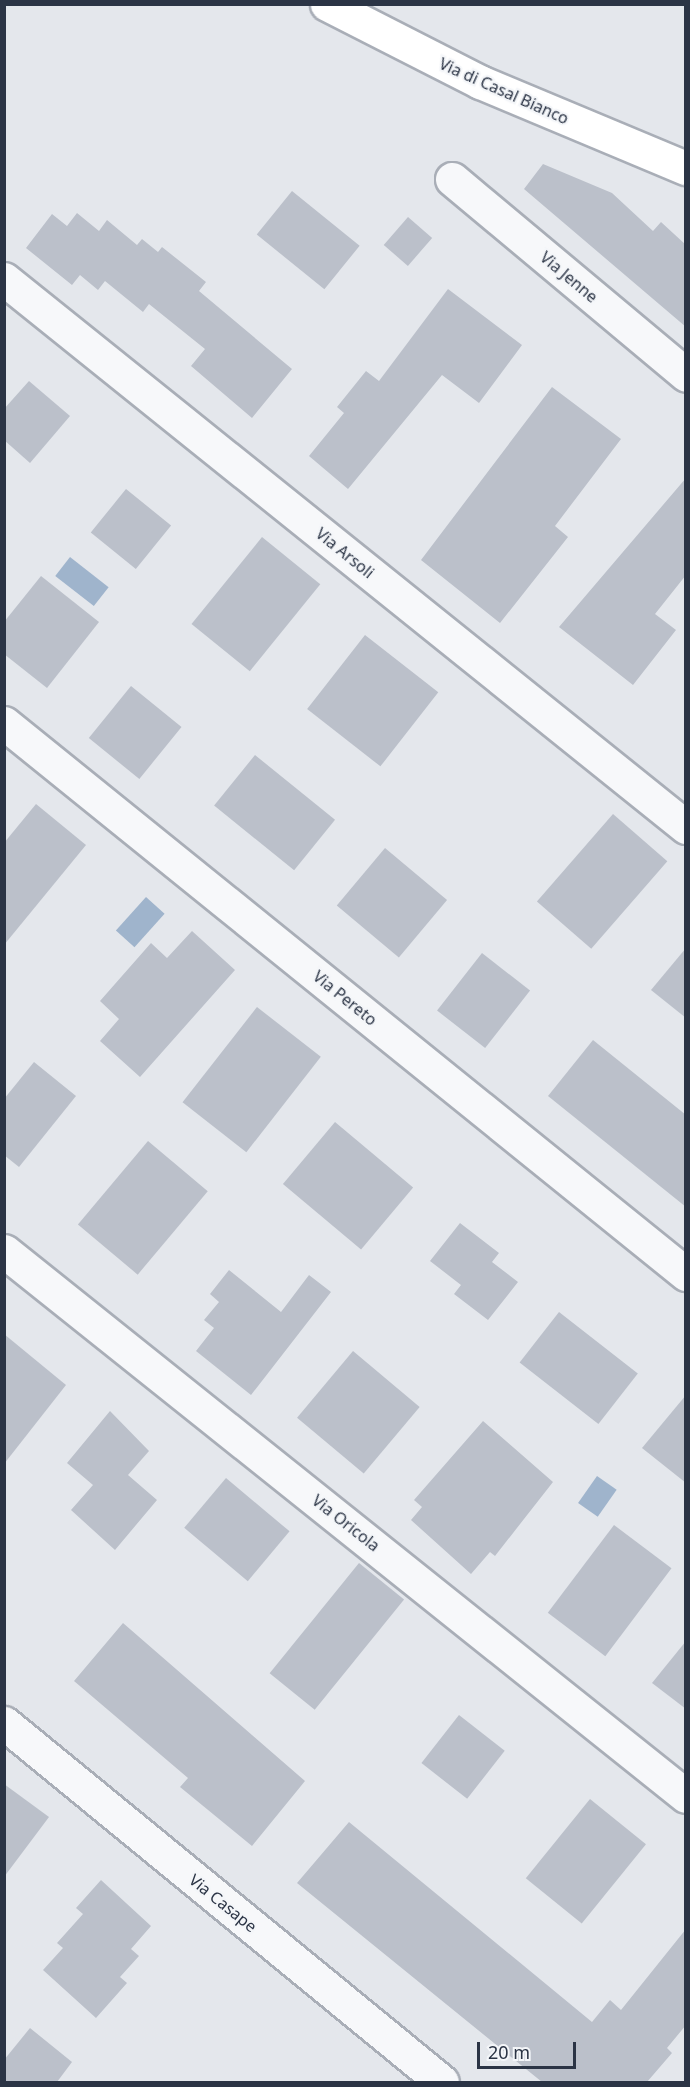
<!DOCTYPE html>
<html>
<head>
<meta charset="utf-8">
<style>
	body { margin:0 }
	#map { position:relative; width:690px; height:2087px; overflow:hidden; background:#e4e7ec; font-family:"Noto Sans",sans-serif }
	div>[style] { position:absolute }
	.water>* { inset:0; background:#9fb4cc; transform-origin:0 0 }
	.building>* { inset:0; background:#bbc0ca; transform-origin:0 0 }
	.roads { filter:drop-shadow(2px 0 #a9aeb7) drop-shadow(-2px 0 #a9aeb7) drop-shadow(0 2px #a9aeb7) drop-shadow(0 -2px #a9aeb7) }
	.minor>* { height:33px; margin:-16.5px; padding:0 16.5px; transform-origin:16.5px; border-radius:16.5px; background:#f7f8fa }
	.secondary>* { height:33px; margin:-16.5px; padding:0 16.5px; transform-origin:16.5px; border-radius:16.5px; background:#fff }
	span { translate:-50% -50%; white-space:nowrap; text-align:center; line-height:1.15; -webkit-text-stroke:4.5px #f4f6f9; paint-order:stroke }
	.street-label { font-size:16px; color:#2b3445 }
	.frame { position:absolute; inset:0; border:6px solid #2b3445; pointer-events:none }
	.scale { position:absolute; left:477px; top:2042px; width:99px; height:27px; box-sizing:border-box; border:3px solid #2b3445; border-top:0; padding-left:8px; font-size:18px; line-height:21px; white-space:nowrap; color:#2b3445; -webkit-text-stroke:4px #f4f6f9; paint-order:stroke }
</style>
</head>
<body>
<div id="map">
	<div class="water">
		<i style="left:70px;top:557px;width:49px;height:24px;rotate:38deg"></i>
		<i style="left:146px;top:897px;width:25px;height:45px;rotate:42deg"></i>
		<i style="left:597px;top:1476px;width:24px;height:33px;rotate:35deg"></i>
	</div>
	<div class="building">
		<i style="clip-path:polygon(543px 164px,612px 193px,653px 231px,661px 222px,686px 245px,686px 327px,524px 189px)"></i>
		<i style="left:292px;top:191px;width:87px;height:56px;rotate:39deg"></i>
		<i style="clip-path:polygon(77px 213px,99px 231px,107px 220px,137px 245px,142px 239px,158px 252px,162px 247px,206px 282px,199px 291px,292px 369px,252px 418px,191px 366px,205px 349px,149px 304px,143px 312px,105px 281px,98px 290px,80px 275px,72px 285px,26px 248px,52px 214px,67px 226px)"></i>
		<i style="left:408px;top:217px;width:32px;height:37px;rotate:41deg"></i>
		<i style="clip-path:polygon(448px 289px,522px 345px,479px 403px,442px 375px,348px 489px,309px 456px,344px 413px,337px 407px,366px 371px,379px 381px)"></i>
		<i style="clip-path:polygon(29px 381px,70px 416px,30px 463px,4px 440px,4px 409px)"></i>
		<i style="clip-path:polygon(552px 387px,621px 439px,555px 526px,568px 537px,500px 623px,421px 560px)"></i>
		<i style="clip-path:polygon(686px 478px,686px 575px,655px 614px,676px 630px,633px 685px,559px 627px)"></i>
		<i style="left:126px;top:489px;width:58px;height:56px;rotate:39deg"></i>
		<i style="left:262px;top:537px;width:75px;height:112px;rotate:39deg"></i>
		<i style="clip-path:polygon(41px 576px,99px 622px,47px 688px,4px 654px,4px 622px)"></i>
		<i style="left:365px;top:635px;width:93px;height:94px;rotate:38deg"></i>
		<i style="left:131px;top:686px;width:65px;height:67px;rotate:39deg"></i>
		<i style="left:255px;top:755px;width:103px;height:65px;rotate:39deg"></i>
		<i style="clip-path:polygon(36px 804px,86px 845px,4px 945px,4px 843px)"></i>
		<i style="left:613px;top:814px;width:72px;height:116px;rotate:41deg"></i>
		<i style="left:385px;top:848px;width:81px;height:75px;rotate:40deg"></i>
		<i style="clip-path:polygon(192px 931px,235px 970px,140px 1077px,100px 1041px,119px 1019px,100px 1001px,151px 943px,167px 958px)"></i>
		<i style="clip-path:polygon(686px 948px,686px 1018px,651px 990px)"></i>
		<i style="left:482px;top:953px;width:61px;height:73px;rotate:38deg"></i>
		<i style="left:257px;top:1007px;width:81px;height:121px;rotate:38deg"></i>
		<i style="clip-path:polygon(593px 1040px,686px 1115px,686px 1207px,548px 1096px)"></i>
		<i style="clip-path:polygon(34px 1062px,76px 1096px,19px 1167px,4px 1155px,4px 1099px)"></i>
		<i style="left:335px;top:1122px;width:102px;height:81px;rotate:40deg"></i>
		<i style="left:148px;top:1141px;width:78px;height:109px;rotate:40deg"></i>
		<i style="clip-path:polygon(460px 1223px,499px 1253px,492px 1262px,518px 1282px,488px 1320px,454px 1294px,461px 1285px,430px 1261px)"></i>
		<i style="clip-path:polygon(229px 1270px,281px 1312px,309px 1275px,331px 1292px,251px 1395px,196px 1351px,214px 1328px,204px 1320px,219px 1302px,210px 1294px)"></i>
		<i style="left:559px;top:1312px;width:100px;height:64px;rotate:38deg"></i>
		<i style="clip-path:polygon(4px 1334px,66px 1385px,4px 1464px)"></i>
		<i style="left:353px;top:1351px;width:87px;height:87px;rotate:40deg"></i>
		<i style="clip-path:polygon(686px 1395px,686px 1483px,642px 1448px)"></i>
		<i style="clip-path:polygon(110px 1411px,149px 1451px,128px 1475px,157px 1500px,115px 1550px,71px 1510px,93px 1485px,67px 1463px)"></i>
		<i style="clip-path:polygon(483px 1421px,553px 1482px,495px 1556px,490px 1552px,471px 1574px,411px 1520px,422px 1507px,414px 1500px)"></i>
		<i style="left:226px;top:1478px;width:83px;height:65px;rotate:40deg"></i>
		<i style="left:614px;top:1525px;width:72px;height:110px;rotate:37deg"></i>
		<i style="left:359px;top:1563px;width:58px;height:142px;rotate:39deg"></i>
		<i style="clip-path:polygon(123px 1623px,305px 1781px,252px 1846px,180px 1787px,188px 1778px,74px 1681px)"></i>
		<i style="clip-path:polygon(686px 1641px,686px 1709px,652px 1683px)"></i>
		<i style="left:459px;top:1715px;width:58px;height:61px;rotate:38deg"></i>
		<i style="clip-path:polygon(4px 1784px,49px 1817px,4px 1877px)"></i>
		<i style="left:590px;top:1799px;width:72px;height:102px;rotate:39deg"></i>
		<i style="clip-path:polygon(349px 1822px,592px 2022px,610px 2000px,621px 2010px,686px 1929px,686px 2025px,667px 2048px,672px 2053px,647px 2082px,542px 2082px,297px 1883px)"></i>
		<i style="clip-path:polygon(101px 1880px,151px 1926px,131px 1949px,139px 1956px,120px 1977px,127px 1983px,96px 2018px,43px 1970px,63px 1948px,57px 1943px,83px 1914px,76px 1908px)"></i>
		<i style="clip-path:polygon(30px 2028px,72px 2062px,57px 2082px,4px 2082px,4px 2060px)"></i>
	</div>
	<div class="roads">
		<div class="minor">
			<i style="left:452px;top:179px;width:305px;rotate:39.9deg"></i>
			<i style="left:4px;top:279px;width:875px;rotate:38.78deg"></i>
			<i style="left:4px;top:723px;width:877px;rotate:38.94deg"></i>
			<i style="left:4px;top:1251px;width:873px;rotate:38.63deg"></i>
			<i style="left:4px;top:1723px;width:566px;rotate:39.34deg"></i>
		</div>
		<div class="secondary">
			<i style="left:327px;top:4px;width:172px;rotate:27deg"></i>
			<i style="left:480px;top:82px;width:223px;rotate:22.7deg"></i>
		</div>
	</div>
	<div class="street-label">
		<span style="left:504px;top:91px;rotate:24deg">Via di Casal Bianco</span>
		<span style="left:569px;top:277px;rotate:40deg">Via Jenne</span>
		<span style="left:345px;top:553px;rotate:39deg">Via Arsoli</span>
		<span style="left:345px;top:998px;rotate:39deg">Via Pereto</span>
		<span style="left:346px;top:1523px;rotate:38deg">Via Oricola</span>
		<span style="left:223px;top:1903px;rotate:39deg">Via Casape</span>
	</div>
	<div class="frame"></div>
	<div class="scale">20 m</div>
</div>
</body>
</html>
